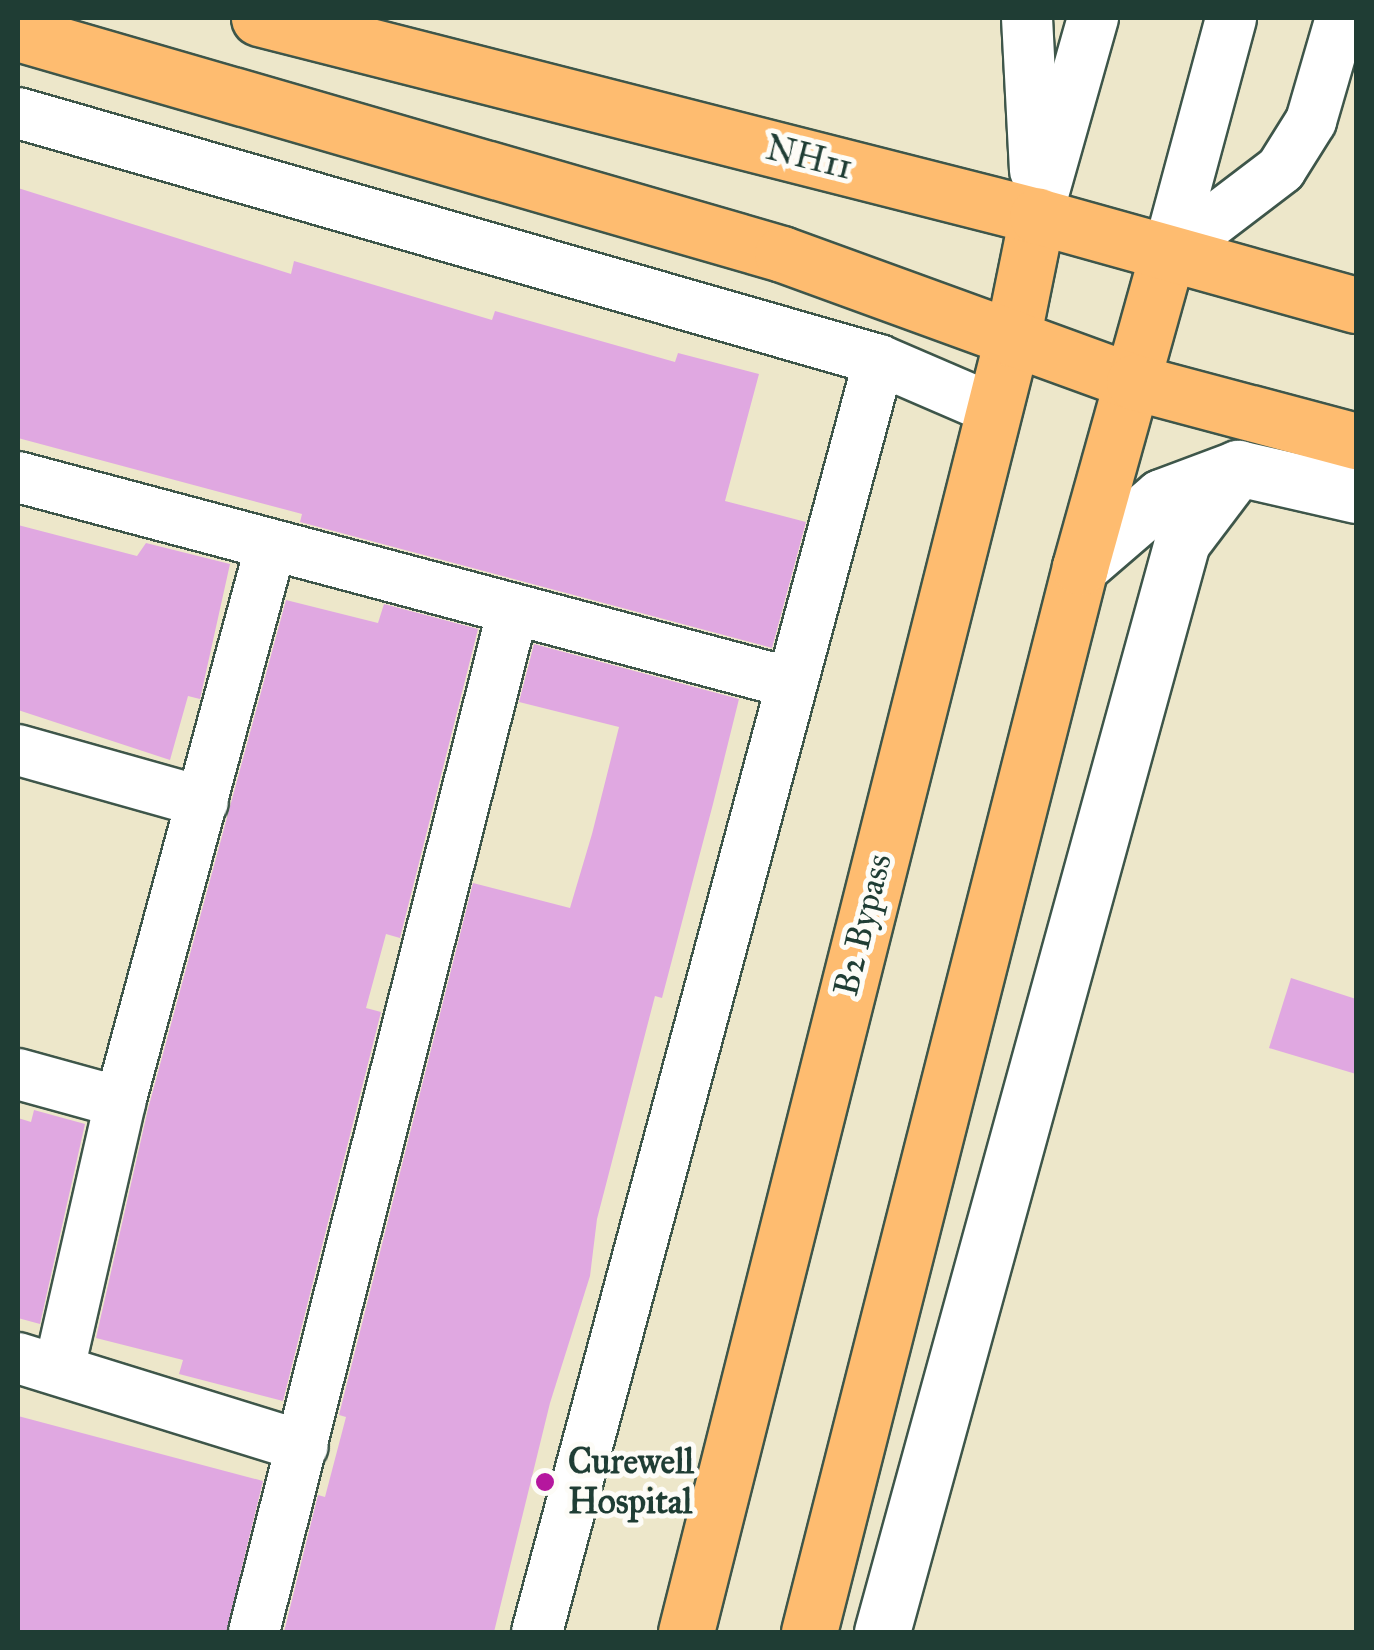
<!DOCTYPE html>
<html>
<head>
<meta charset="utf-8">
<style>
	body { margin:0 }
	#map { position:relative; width:1374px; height:1650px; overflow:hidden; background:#ede7ca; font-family:"IM FELL Great Primer",serif }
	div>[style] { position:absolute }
	.building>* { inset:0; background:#e0a8e1 }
	.roads { filter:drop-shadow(2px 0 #3e564a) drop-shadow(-2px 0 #3e564a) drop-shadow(0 2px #3e564a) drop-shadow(0 -2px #3e564a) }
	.minor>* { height:50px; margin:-25px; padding:0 25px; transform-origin:25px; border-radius:25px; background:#fff }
	.tertiary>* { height:55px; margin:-27.5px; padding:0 27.5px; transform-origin:27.5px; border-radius:27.5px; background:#fff }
	.primary>* { height:55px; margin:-27.5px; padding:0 27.5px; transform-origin:27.5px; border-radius:27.5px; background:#febc70 }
	.trunk>* { height:55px; margin:-27.5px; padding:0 27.5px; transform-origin:27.5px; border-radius:27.5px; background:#febc70 }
	.dots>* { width:28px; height:28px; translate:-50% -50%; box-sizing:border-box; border:5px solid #fdfcf7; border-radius:50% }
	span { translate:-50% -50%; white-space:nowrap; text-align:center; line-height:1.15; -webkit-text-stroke:10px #fdfcf7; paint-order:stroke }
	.street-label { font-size:35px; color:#1f3d34 }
	.poi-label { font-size:35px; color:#1f3d34; font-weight:700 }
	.left { translate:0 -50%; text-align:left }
	.frame { position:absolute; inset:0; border:20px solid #1f3d34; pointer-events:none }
</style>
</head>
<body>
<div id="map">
	<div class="building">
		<i style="clip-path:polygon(18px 188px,291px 274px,294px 261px,492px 320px,495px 311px,675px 362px,678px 353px,759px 374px,725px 501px,806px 522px,772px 648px,300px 522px,302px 514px,18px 438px)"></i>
		<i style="clip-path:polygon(18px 525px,137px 556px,146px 543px,230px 564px,200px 699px,188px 696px,170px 760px,18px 710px)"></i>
		<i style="clip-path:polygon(286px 600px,378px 623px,384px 604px,478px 629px,400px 938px,386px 934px,366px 1008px,381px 1012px,283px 1401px,179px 1374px,183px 1360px,96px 1338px,148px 1109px)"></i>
		<i style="clip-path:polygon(534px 644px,739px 699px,713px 804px,662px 998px,655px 996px,597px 1219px,590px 1276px,550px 1403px,494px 1632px,284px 1632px,318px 1495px,325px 1497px,346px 1417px,339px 1415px,473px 883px,570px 908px,592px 834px,619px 727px,519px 702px)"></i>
		<i style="clip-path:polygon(1291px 978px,1356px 999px,1356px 1074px,1269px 1048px)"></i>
		<i style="clip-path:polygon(34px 1110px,85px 1124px,40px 1324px,18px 1318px,18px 1118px,31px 1122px)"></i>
		<i style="clip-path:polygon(18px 1416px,263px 1481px,226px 1632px,18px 1632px)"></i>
	</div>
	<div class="roads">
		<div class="minor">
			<i style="left:1027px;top:18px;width:153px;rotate:87deg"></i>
			<i style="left:18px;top:113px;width:896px;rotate:16.01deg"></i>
			<i style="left:879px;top:360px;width:124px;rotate:23.3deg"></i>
			<i style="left:1037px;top:216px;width:206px;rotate:-74.2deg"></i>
			<i style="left:1167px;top:256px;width:143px;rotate:-37.3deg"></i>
			<i style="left:1281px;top:169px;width:57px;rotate:-58deg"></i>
			<i style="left:1311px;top:121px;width:107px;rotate:-73.8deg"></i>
			<i style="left:1167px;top:256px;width:246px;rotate:-74.9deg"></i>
			<i style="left:18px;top:477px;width:800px;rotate:14.92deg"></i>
			<i style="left:18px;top:750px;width:192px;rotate:15.7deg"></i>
			<i style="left:18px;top:1074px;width:106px;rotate:15.4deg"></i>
			<i style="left:18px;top:1358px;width:298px;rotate:17.2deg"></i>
			<i style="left:59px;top:1369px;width:274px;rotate:-77.1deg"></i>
			<i style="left:120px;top:1102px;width:573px;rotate:-74.82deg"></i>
			<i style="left:254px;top:1632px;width:1054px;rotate:-75.78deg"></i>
			<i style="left:537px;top:1632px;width:1317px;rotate:-74.95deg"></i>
		</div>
		<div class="tertiary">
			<i style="left:1080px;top:567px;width:107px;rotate:-40.8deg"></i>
			<i style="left:1161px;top:497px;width:82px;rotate:-20.6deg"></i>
			<i style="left:1238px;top:468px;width:121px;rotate:12.9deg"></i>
			<i style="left:882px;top:1632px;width:1131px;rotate:-74.61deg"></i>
			<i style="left:1182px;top:542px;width:93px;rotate:-52.9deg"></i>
		</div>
		<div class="primary">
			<i style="left:686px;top:1632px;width:1333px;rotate:-75.85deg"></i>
			<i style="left:1012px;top:339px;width:126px;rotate:-78.5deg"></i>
			<i style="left:809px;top:1632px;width:1099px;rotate:-75.72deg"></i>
			<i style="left:1080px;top:567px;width:323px;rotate:-74.4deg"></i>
		</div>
		<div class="trunk">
			<i style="left:259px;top:18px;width:803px;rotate:14.28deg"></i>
			<i style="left:1037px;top:216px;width:331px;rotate:15.6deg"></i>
			<i style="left:18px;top:33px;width:795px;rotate:16.13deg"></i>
			<i style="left:782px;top:254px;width:375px;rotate:20deg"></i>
			<i style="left:1134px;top:382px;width:230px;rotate:14.9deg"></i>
		</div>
	</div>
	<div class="dots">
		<i style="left:545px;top:1482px;background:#b5179e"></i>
	</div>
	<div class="street-label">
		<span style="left:809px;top:158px;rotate:14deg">NH11</span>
		<span style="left:863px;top:925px;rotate:-76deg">B2 Bypass</span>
	</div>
	<div class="poi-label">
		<span class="left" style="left:568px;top:1482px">Curewell<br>Hospital</span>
	</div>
	<div class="frame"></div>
</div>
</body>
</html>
